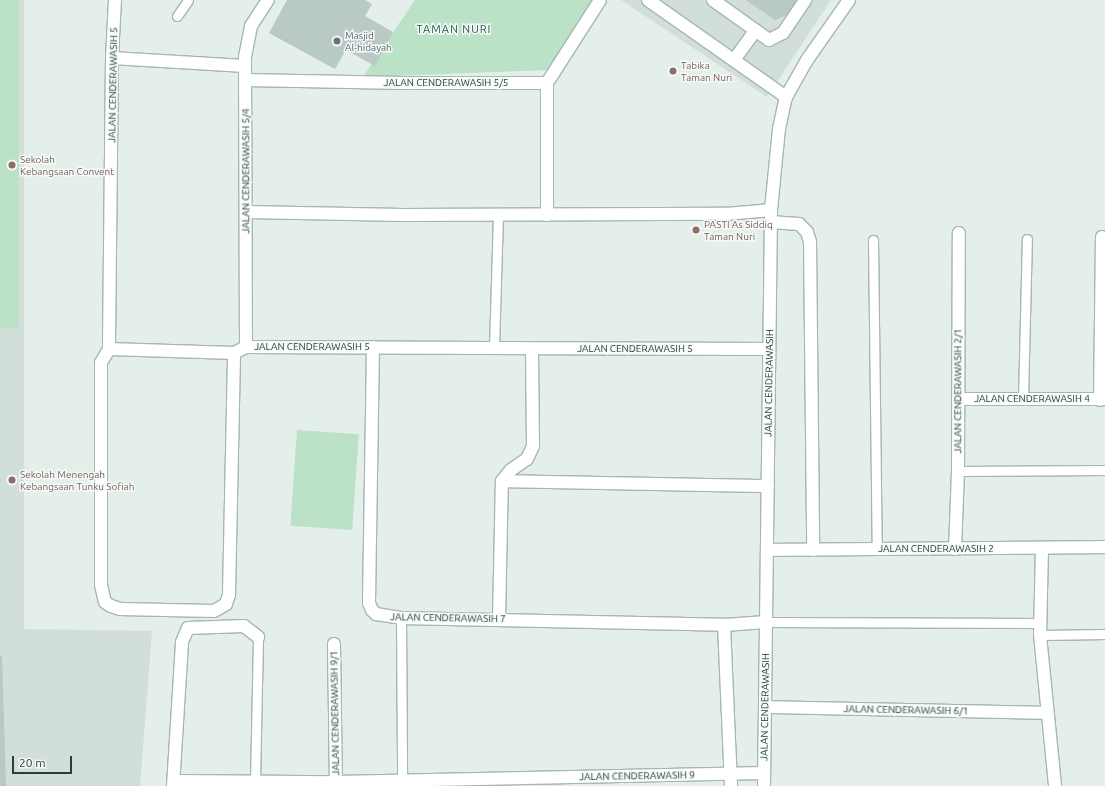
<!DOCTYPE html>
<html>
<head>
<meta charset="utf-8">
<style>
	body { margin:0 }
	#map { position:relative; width:1105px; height:786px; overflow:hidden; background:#e4eeea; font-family:Ubuntu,sans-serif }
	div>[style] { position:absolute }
	.built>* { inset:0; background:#d2ded9 }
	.green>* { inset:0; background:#bbe1c6; transform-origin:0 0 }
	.building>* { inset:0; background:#b9c9c3 }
	.roads { filter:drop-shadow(1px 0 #a6b7b1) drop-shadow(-1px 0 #a6b7b1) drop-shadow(0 1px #a6b7b1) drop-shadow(0 -1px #a6b7b1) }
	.service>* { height:9px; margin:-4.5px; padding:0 4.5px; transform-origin:4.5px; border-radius:4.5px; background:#fff }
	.minor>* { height:12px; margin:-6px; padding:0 6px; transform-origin:6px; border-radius:6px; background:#fff }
	.dots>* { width:11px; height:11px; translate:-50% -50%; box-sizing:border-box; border:2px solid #f5faf8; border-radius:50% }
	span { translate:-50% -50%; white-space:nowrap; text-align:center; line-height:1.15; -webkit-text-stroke:3px #f5faf8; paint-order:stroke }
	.worship-label { font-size:10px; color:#5b616d }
	.left { translate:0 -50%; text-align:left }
	.education-label { font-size:10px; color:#785e54 }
	.street-label { font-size:10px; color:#224139 }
	.neighbourhood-label { font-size:11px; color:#1c5548; letter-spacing:1px }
	.scale { position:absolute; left:12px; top:756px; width:60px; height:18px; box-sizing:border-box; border:2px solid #224139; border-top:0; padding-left:5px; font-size:12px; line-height:14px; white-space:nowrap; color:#224139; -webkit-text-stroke:3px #f5faf8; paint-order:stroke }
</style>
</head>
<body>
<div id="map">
	<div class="built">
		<i style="clip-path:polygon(0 0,24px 0,24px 629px,152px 631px,140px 786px,0 786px)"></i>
		<i style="clip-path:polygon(621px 0,831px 0,767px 97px)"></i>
	</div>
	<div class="green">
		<i style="left:0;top:0;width:19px;height:328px"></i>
		<i style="clip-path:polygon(415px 0,595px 0,548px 70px,363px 77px)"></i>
		<i style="left:297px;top:430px;width:62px;height:96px;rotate:4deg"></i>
	</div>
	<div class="building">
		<i style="clip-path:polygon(287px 0,365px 0,372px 4px,365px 16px,393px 32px,375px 66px,346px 50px,335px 69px,269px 33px)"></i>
		<i style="clip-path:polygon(746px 0,803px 0,796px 11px,775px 20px)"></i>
		<i style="clip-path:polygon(0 656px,2px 656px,6px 786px,0 786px)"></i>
	</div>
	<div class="roads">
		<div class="service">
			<i style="left:177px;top:16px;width:19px;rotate:-55deg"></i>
			<i style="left:873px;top:240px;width:309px;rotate:89.3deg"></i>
			<i style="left:494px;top:349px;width:135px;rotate:-88.3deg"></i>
			<i style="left:1023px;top:399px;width:160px;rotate:-88.6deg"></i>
			<i style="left:958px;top:471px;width:147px;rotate:-0.4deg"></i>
			<i style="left:401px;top:618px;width:162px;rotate:89.6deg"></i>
			<i style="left:766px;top:622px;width:274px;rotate:0.2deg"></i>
			<i style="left:1040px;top:635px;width:65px;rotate:-0.9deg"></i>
			<i style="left:255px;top:781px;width:144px;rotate:-88.8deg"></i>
		</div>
		<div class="minor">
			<i style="left:115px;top:0;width:58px;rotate:93deg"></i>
			<i style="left:112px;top:58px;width:291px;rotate:90.6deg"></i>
			<i style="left:109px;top:349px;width:16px;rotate:120deg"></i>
			<i style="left:101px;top:363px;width:222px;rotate:90deg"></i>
			<i style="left:101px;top:585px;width:17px;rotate:77deg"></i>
			<i style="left:105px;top:602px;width:7px;rotate:34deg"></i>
			<i style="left:111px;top:606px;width:9px;rotate:18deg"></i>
			<i style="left:120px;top:609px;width:94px;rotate:1.2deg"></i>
			<i style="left:214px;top:611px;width:14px;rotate:-30deg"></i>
			<i style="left:226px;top:604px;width:9px;rotate:-72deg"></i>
			<i style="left:229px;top:595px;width:242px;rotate:-88.8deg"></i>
			<i style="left:648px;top:0;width:169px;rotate:35.1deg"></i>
			<i style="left:713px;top:0;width:69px;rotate:35.5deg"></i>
			<i style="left:769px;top:40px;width:16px;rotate:-27deg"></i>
			<i style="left:783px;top:33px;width:40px;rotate:-56deg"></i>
			<i style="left:112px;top:58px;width:133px;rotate:3.4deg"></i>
			<i style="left:734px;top:60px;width:36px;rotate:-54deg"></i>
			<i style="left:246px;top:80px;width:158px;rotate:1.1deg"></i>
			<i style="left:404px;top:83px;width:143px"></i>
			<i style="left:547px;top:83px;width:132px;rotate:90deg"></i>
			<i style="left:547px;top:83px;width:98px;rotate:-57.4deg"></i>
			<i style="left:246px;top:212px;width:157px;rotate:1.1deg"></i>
			<i style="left:403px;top:215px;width:323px;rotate:-0.2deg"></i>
			<i style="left:726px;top:214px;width:45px;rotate:-5.1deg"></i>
			<i style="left:770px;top:222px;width:29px;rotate:4deg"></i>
			<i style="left:799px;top:224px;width:11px;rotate:45deg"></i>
			<i style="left:807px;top:232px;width:10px;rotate:73deg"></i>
			<i style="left:810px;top:242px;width:308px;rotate:89.4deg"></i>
			<i style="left:246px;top:347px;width:290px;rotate:-90.2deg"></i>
			<i style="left:245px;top:57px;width:32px;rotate:-79deg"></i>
			<i style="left:251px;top:26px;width:31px;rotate:-57deg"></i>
			<i style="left:373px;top:347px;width:256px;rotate:90.9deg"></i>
			<i style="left:369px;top:603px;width:8px;rotate:67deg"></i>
			<i style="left:372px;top:610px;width:6px;rotate:45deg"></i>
			<i style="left:376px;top:614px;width:25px;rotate:9deg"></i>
			<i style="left:401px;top:618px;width:323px;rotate:1.2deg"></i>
			<i style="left:724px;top:625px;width:42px;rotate:-4.1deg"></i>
			<i style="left:109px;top:349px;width:125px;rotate:1.8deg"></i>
			<i style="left:234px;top:353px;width:13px;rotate:-27deg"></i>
			<i style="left:246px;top:347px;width:523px;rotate:0.22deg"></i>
			<i style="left:958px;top:399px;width:147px"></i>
			<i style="left:1100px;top:400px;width:163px;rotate:-89.3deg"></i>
			<i style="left:502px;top:481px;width:266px;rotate:1.1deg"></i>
			<i style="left:1042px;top:548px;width:87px;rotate:91.3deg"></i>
			<i style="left:1040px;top:635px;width:152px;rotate:84.3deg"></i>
			<i style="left:955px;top:549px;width:78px;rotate:-87.8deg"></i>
			<i style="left:958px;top:471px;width:238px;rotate:-89.8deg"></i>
			<i style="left:767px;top:550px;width:338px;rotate:-0.5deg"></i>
			<i style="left:499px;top:619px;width:138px;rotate:-88.8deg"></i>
			<i style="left:502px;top:481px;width:14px;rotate:-51deg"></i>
			<i style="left:511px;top:470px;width:19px;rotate:-35deg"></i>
			<i style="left:527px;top:459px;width:14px;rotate:-65deg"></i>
			<i style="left:533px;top:446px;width:97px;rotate:-90.6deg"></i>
			<i style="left:724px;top:625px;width:161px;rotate:87.5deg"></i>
			<i style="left:334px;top:644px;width:138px;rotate:89.2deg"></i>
			<i style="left:765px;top:707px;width:281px;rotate:1.2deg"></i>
			<i style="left:174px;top:781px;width:162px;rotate:0.4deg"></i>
			<i style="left:336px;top:782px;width:428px;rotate:-1.2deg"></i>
			<i style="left:173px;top:786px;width:144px;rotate:-86.4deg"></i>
			<i style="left:182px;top:642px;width:15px;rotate:-67deg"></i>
			<i style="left:188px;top:628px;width:56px;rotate:-2deg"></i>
			<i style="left:244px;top:626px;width:18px;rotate:38deg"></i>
			<i style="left:764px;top:786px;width:576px;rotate:-89.3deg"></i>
			<i style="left:771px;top:210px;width:81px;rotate:-84.4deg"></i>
			<i style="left:779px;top:129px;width:33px;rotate:-78deg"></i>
			<i style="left:786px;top:97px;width:43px;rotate:-60.4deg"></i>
			<i style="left:807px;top:60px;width:73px;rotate:-55deg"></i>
		</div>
	</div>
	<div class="dots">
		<i style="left:337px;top:41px;background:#6b7280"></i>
		<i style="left:673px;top:71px;background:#8d6e63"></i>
		<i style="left:12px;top:165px;background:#8d6e63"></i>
		<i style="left:696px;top:230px;background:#8d6e63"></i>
		<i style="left:12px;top:480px;background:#8d6e63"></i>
	</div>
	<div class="worship-label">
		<span class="left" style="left:345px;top:41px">Masjid<br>Al-hidayah</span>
	</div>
	<div class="education-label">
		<span class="left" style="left:681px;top:71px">Tabika<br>Taman Nuri</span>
		<span class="left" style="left:20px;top:165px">Sekolah<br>Kebangsaan Convent</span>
		<span class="left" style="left:704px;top:230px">PASTI As Siddiq<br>Taman Nuri</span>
		<span class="left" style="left:20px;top:480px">Sekolah Menengah<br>Kebangsaan Tunku Sofiah</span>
	</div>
	<div class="street-label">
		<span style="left:446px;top:83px">JALAN CENDERAWASIH 5/5</span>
		<span style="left:113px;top:85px;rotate:-89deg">JALAN CENDERAWASIH 5</span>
		<span style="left:246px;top:171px;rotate:-90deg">JALAN CENDERAWASIH 5/4</span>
		<span style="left:312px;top:347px">JALAN CENDERAWASIH 5</span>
		<span style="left:635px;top:349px">JALAN CENDERAWASIH 5</span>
		<span style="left:769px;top:383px;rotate:-89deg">JALAN CENDERAWASIH</span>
		<span style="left:958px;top:391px;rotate:-90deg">JALAN CENDERAWASIH 2/1</span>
		<span style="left:1032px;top:399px">JALAN CENDERAWASIH 4</span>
		<span style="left:936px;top:549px">JALAN CENDERAWASIH 2</span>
		<span style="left:448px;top:618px;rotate:1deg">JALAN CENDERAWASIH 7</span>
		<span style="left:765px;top:707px;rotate:-89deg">JALAN CENDERAWASIH</span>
		<span style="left:906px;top:710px;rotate:1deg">JALAN CENDERAWASIH 6/1</span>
		<span style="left:335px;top:713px;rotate:-91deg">JALAN CENDERAWASIH 9/1</span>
		<span style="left:637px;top:776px;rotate:-1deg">JALAN CENDERAWASIH 9</span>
	</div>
	<div class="neighbourhood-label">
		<span style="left:454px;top:29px">TAMAN NURI</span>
	</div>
	<div class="scale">20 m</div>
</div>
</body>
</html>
